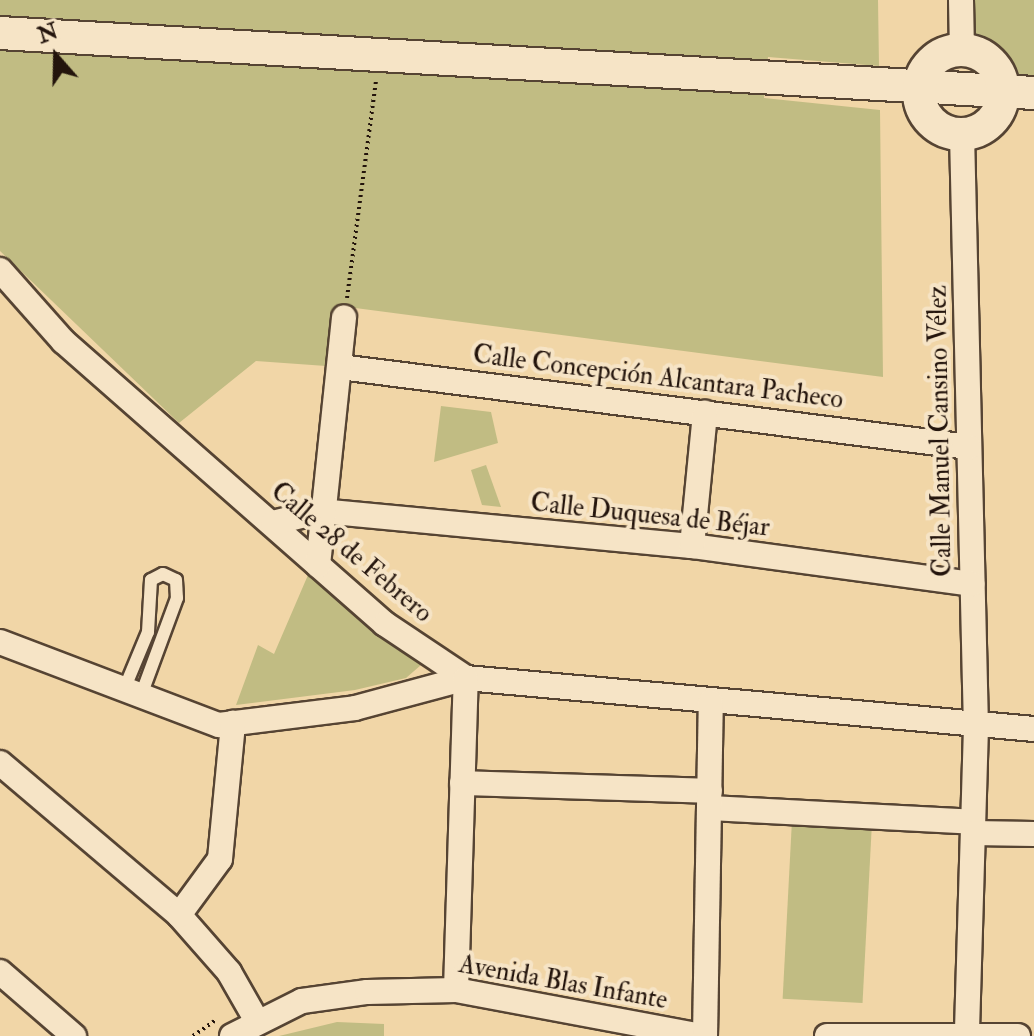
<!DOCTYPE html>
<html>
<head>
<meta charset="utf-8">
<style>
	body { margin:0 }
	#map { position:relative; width:1034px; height:1036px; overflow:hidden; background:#f1d6a7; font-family:"IM FELL Double Pica",serif }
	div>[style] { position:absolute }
	.green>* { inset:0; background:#c1bc83; transform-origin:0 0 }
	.path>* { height:4px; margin-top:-2px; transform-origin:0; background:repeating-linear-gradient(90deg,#23140c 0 2px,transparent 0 6px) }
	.roads { filter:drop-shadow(2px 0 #564433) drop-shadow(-2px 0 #564433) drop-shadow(0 2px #564433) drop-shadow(0 -2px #564433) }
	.lane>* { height:12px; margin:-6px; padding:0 6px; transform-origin:6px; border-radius:6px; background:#f6e4c6 }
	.street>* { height:24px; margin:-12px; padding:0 12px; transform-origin:12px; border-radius:12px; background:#f6e4c6 }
	.secondary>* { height:32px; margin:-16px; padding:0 16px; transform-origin:16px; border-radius:16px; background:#f6e4c6 }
	.secondary>.ring { margin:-16px; padding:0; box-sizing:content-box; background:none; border:32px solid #f6e4c6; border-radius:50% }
	span { translate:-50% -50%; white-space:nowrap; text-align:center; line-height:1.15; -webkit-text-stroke:8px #f6e4c6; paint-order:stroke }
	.street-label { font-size:26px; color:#23140c }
	.north { position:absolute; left:16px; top:16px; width:80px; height:80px; -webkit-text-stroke:6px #f6e4c6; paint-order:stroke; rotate:340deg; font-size:22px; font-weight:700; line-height:32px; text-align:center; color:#23140c }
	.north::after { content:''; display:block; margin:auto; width:28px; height:36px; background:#23140c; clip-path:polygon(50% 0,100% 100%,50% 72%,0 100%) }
</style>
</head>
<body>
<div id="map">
	<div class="green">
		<i style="clip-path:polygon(0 0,878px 0,879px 66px,768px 57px,764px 98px,880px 110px,883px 377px,340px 306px,340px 367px,256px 361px,179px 423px,0 251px)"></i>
		<i style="clip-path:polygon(969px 0,1034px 0,1034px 78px,1014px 77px,996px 53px,968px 40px)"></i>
		<i style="clip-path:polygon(441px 406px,491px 412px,498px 443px,434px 462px)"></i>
		<i style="clip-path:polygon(486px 465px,501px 507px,482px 505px,471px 470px)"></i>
		<i style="clip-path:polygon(308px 575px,421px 665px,406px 678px,355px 690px,236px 705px,258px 645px,274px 654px)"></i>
		<i style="left:792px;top:820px;width:80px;height:179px;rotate:3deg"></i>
		<i style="clip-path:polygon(337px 1022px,384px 1024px,384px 1036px,279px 1036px)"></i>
	</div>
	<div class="path">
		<i style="left:347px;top:298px;width:219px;rotate:-82.4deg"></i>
		<i style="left:193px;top:1036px;width:29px;rotate:-35deg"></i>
	</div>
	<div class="roads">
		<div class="lane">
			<i style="left:123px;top:692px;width:65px;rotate:-67.4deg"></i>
			<i style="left:148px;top:632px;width:52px;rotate:-86.7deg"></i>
			<i style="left:151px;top:580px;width:13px;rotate:-27deg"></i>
			<i style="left:163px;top:574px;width:14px;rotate:25deg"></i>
			<i style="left:176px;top:580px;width:18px;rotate:87deg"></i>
			<i style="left:177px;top:598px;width:107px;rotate:110.3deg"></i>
		</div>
		<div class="street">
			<i style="left:961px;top:0;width:50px;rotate:88.9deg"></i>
			<i style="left:962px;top:134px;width:593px;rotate:88.65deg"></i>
			<i style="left:976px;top:727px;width:308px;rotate:91.7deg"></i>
			<i style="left:0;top:270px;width:95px;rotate:48.4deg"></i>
			<i style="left:63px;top:341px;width:429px;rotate:41.3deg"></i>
			<i style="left:385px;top:624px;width:97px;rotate:33.7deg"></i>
			<i style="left:466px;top:678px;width:570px;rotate:5.13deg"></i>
			<i style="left:340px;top:367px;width:634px;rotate:7.25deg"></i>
			<i style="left:273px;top:523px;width:49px;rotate:-14deg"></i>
			<i style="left:321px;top:511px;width:373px;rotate:5.4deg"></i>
			<i style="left:692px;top:546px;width:283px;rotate:7.7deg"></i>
			<i style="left:692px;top:546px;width:134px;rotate:-84.4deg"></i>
			<i style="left:318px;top:565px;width:249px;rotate:-84deg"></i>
			<i style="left:0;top:642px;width:234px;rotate:20.8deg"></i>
			<i style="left:219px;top:725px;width:137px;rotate:-7.1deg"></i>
			<i style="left:355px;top:708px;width:115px;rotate:-15.1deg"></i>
			<i style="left:0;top:763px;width:235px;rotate:40.3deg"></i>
			<i style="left:179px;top:915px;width:76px;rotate:48.7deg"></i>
			<i style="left:229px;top:972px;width:56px;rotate:60.3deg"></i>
			<i style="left:462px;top:783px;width:248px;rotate:1.8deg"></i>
			<i style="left:710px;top:808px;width:263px;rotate:3deg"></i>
			<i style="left:973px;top:833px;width:61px;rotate:0.9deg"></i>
			<i style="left:179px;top:915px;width:69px;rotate:-53.8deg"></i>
			<i style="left:220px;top:859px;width:137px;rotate:-84.5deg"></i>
			<i style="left:0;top:972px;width:98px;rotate:40.9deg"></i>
			<i style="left:456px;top:990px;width:312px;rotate:-88.2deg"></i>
			<i style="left:232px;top:1036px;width:78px;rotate:-26.6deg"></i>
			<i style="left:302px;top:1001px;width:66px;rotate:-7.9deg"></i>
			<i style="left:367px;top:992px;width:89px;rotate:-1.3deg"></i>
			<i style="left:456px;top:990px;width:250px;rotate:10.6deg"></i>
			<i style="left:705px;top:1036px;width:334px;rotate:-89deg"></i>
			<i style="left:827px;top:1036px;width:191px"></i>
		</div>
		<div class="secondary">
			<i style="left:0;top:33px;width:1036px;rotate:3.32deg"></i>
			<i class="ring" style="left:919px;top:50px;width:52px;height:52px"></i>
		</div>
	</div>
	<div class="street-label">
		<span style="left:658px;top:378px;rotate:7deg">Calle Concepción Alcantara Pacheco</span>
		<span style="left:941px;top:431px;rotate:-91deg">Calle Manuel Cansino Vélez</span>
		<span style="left:650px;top:516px;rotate:6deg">Calle Duquesa de Béjar</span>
		<span style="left:351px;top:553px;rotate:40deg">Calle 28 de Febrero</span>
		<span style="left:563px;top:983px;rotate:10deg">Avenida Blas Infante</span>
	</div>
	<div class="north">N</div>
</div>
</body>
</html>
